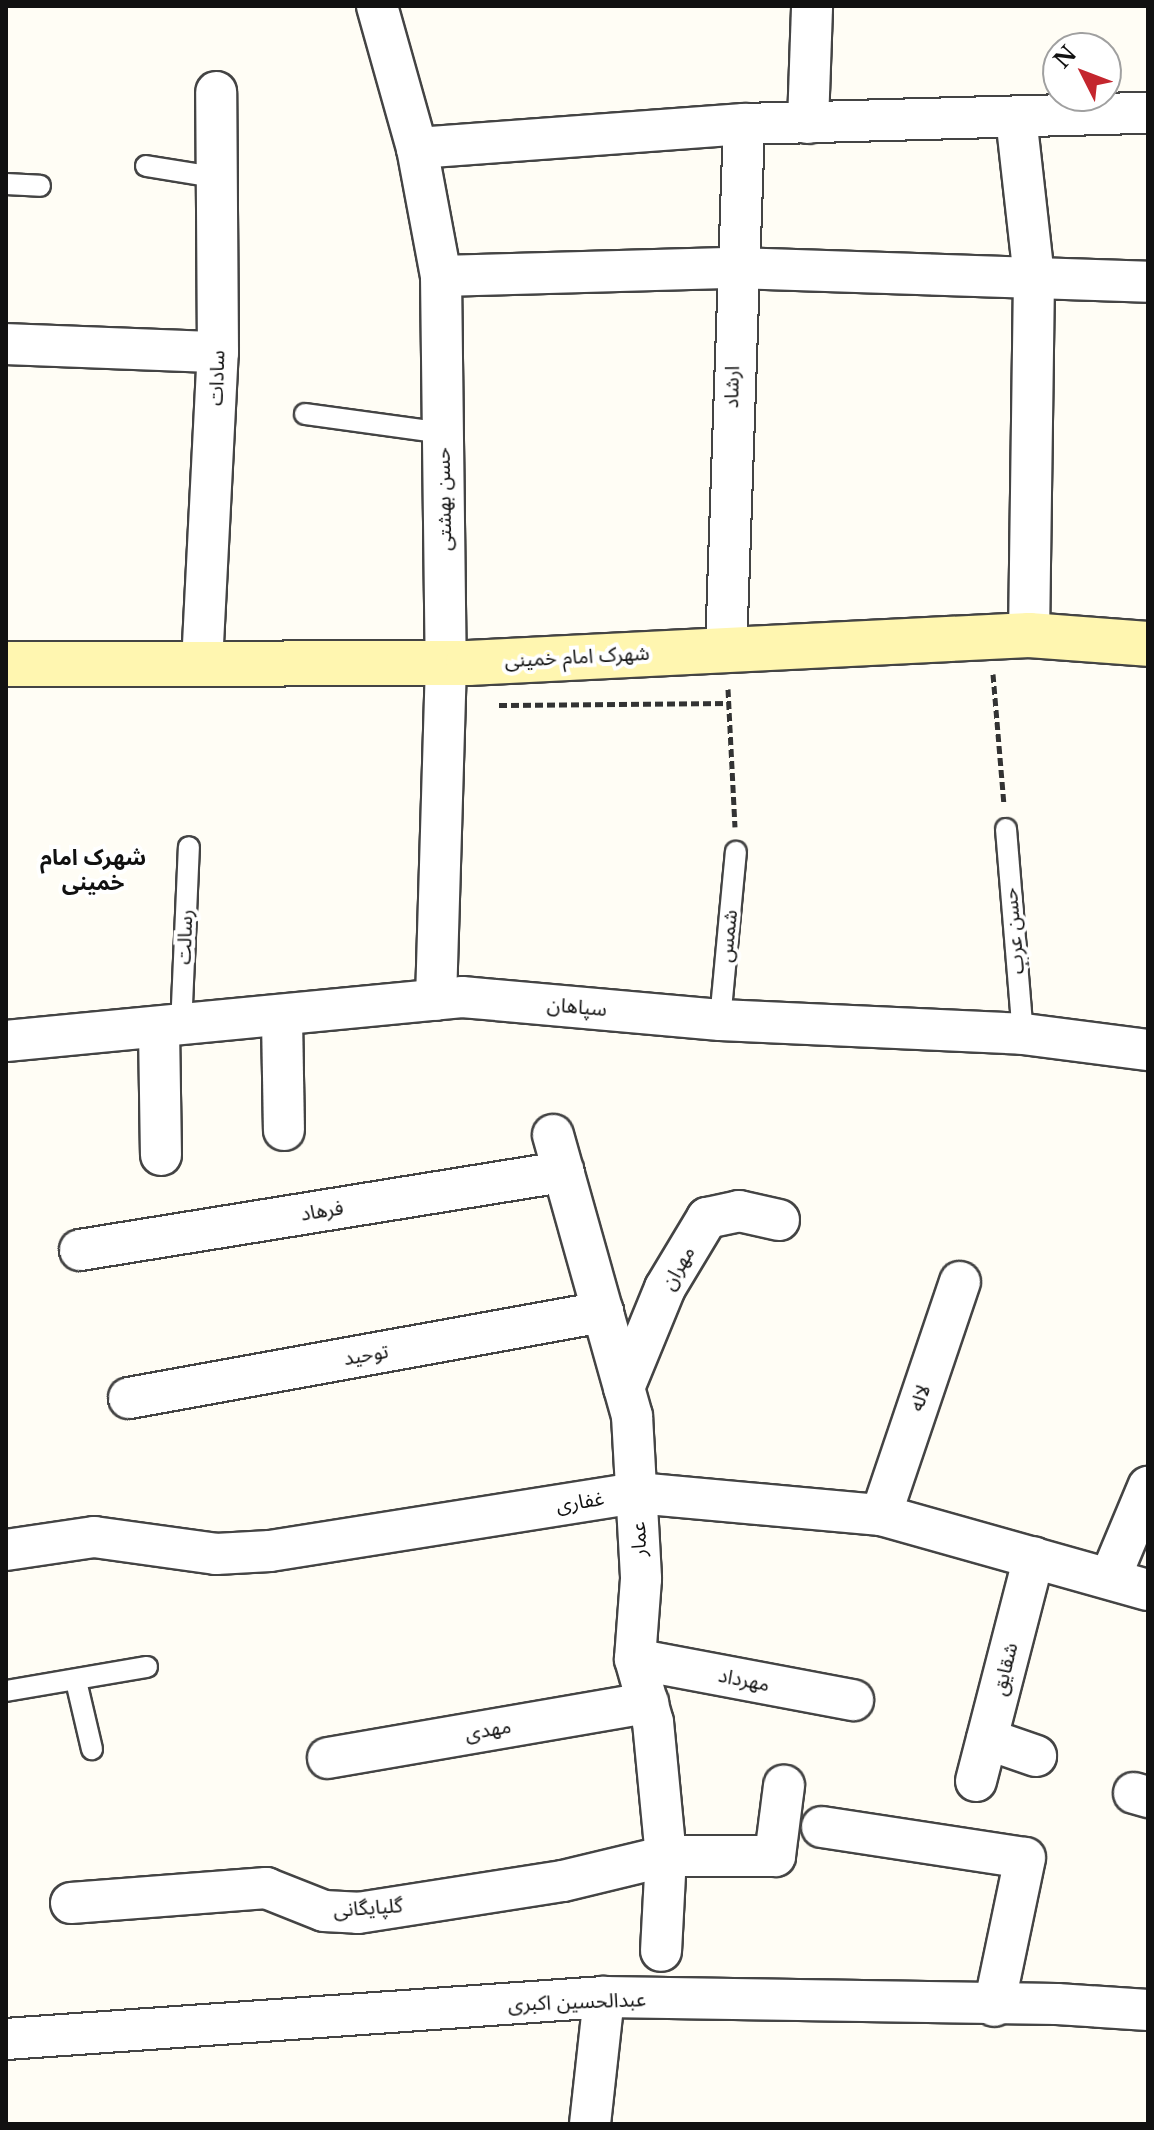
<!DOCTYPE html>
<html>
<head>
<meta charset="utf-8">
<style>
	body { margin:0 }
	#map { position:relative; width:1154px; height:2130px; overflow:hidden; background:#fffdf5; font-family:"Libre Baskerville","Noto Sans Arabic",serif }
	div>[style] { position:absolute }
	.path>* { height:5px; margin-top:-2.5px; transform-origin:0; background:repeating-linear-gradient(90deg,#333 0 8px,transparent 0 12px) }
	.roads { filter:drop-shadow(2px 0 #444) drop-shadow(-2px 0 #444) drop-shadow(0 2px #444) drop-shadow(0 -2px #444) }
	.lane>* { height:20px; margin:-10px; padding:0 10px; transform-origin:10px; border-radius:10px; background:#fff }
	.street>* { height:40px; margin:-20px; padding:0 20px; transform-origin:20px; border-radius:20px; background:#fff }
	.secondary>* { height:44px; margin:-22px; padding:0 22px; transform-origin:22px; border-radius:22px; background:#fff6b0 }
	span { translate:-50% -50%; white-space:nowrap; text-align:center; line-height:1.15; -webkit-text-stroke:8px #fff; paint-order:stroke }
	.street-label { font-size:20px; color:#111 }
	.neighbourhood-label { font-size:22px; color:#111; font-weight:700 }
	.frame { position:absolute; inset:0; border:8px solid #111; pointer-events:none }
	.north { position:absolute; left:1042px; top:32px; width:80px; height:80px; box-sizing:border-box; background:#fff; border:2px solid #a0a0a0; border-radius:50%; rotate:312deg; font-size:22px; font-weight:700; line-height:32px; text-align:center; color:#111 }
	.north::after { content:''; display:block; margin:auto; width:28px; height:36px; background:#c4262e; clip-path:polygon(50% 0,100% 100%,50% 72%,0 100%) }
</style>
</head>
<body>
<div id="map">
	<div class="path">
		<i style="left:993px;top:674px;width:130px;rotate:85.2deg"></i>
		<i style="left:728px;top:689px;width:138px;rotate:87.1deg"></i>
		<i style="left:499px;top:705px;width:230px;rotate:-0.5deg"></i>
	</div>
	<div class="roads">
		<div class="lane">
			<i style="left:146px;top:166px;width:68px;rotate:9.3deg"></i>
			<i style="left:6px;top:184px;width:34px;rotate:3deg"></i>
			<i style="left:305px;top:414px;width:139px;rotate:7.8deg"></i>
			<i style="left:1006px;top:829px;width:206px;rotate:85.3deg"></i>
			<i style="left:720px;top:1020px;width:169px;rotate:-84.6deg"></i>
			<i style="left:181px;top:1028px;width:181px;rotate:-87.5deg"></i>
			<i style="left:76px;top:1681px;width:70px;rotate:76.8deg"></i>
			<i style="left:6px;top:1691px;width:143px;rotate:-9.7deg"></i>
		</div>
		<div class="street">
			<i style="left:377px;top:6px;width:148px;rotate:74.3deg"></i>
			<i style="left:417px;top:148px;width:130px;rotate:79.4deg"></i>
			<i style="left:441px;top:276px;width:387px;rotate:89.3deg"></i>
			<i style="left:446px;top:663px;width:337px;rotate:91.7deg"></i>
			<i style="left:1016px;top:117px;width:162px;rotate:83.6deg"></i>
			<i style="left:1034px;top:278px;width:357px;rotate:90.8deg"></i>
			<i style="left:808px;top:123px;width:117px;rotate:-88deg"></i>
			<i style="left:417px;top:148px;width:328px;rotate:-4.2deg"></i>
			<i style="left:744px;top:124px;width:404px;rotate:-1.6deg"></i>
			<i style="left:441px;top:276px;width:294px;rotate:-1.6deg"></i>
			<i style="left:735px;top:268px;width:413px;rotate:1.9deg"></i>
			<i style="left:6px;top:344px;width:212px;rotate:2.2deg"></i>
			<i style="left:726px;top:650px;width:526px;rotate:-88.04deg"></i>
			<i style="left:202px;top:664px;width:312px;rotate:-87.1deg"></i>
			<i style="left:218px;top:352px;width:260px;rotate:-90.4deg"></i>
			<i style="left:282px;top:1018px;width:112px;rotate:89deg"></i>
			<i style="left:159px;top:1029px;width:126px;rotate:89.1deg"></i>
			<i style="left:6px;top:1041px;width:458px;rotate:-5.5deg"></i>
			<i style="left:462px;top:997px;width:259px;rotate:5.1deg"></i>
			<i style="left:720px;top:1020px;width:303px;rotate:2.6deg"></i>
			<i style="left:1023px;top:1034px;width:126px;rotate:7.3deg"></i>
			<i style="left:553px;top:1135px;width:292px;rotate:74.3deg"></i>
			<i style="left:632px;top:1416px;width:163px;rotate:86.8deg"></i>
			<i style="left:641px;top:1579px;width:80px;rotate:94.3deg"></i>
			<i style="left:635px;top:1659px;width:66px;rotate:74.1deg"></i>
			<i style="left:653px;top:1722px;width:135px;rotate:84.5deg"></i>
			<i style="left:666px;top:1856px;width:95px;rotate:93deg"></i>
			<i style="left:80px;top:1250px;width:490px;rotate:-9.2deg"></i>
			<i style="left:624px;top:1388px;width:108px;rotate:-67.7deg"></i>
			<i style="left:665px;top:1288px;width:82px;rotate:-59deg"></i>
			<i style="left:707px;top:1218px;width:33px;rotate:-12deg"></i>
			<i style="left:739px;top:1211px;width:41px;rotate:12.7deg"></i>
			<i style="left:129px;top:1398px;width:482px;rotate:-10.3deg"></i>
			<i style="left:881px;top:1515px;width:246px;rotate:-71.3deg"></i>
			<i style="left:6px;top:1550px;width:89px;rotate:-8.4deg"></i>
			<i style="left:94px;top:1537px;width:123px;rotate:7.9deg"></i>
			<i style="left:216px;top:1554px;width:54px;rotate:-3.2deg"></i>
			<i style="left:270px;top:1551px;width:372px;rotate:-9deg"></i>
			<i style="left:637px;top:1493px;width:245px;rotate:5.2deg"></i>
			<i style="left:881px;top:1515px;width:277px;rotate:15.7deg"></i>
			<i style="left:1110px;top:1578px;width:99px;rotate:-67.3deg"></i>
			<i style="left:635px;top:1659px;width:222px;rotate:10.7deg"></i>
			<i style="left:987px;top:1739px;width:52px;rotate:19.1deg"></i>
			<i style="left:328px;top:1758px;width:325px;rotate:-9.8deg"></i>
			<i style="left:976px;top:1781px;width:231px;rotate:-75.5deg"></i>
			<i style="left:1134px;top:1793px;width:15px;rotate:16deg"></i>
			<i style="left:822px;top:1827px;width:205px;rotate:8.7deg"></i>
			<i style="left:1025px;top:1858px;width:151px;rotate:101.8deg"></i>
			<i style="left:71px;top:1903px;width:196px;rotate:-4.4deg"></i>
			<i style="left:266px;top:1888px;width:62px;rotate:21.6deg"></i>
			<i style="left:324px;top:1911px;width:34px;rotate:3deg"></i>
			<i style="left:358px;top:1913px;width:207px;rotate:-8.9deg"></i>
			<i style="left:563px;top:1881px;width:106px;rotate:-13.6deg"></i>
			<i style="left:666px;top:1856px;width:109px"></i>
			<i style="left:775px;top:1856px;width:71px;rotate:-82.7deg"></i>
			<i style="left:6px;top:2039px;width:599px;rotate:-4.02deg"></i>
			<i style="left:604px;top:1997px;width:453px;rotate:0.9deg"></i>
			<i style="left:1057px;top:2004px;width:91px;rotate:3.8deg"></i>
			<i style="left:590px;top:2124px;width:128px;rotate:-83.7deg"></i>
		</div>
		<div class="secondary">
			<i style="left:6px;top:664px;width:462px;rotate:-0.1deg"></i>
			<i style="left:468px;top:663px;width:562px;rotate:-2.86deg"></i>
			<i style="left:1029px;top:635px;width:119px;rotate:4.3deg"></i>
		</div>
	</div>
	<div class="street-label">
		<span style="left:217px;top:378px;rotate:-88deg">سادات</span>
		<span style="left:732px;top:387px;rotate:-89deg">ارشاد</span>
		<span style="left:444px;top:499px;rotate:-91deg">حسن بهشتی</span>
		<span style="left:577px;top:657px;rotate:-3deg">شهرک امام خمینی</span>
		<span style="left:1014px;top:931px;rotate:-95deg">حسن عرب</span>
		<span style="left:728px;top:936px;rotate:-84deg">شمس</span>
		<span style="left:185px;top:937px;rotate:-88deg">رسالت</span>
		<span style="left:577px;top:1007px;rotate:5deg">سپاهان</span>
		<span style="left:322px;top:1211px;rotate:-9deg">فرهاد</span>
		<span style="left:678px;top:1268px;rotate:-60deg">مهران</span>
		<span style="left:366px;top:1355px;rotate:-10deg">توحید</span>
		<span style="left:920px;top:1398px;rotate:-71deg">لاله</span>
		<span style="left:580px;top:1502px;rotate:-9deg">غفاری</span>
		<span style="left:639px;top:1539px;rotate:-92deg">عمار</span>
		<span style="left:1005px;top:1669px;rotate:-76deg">شقایق</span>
		<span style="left:744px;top:1680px;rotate:11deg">مهرداد</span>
		<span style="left:488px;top:1730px;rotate:-10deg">مهدی</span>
		<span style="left:368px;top:1908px;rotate:-4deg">گلپایگانی</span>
		<span style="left:577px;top:2002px;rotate:-2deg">عبدالحسین اکبری</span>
	</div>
	<div class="neighbourhood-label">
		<span style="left:93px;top:870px">شهرک امام<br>خمینی</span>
	</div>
	<div class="frame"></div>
	<div class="north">N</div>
</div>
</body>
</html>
